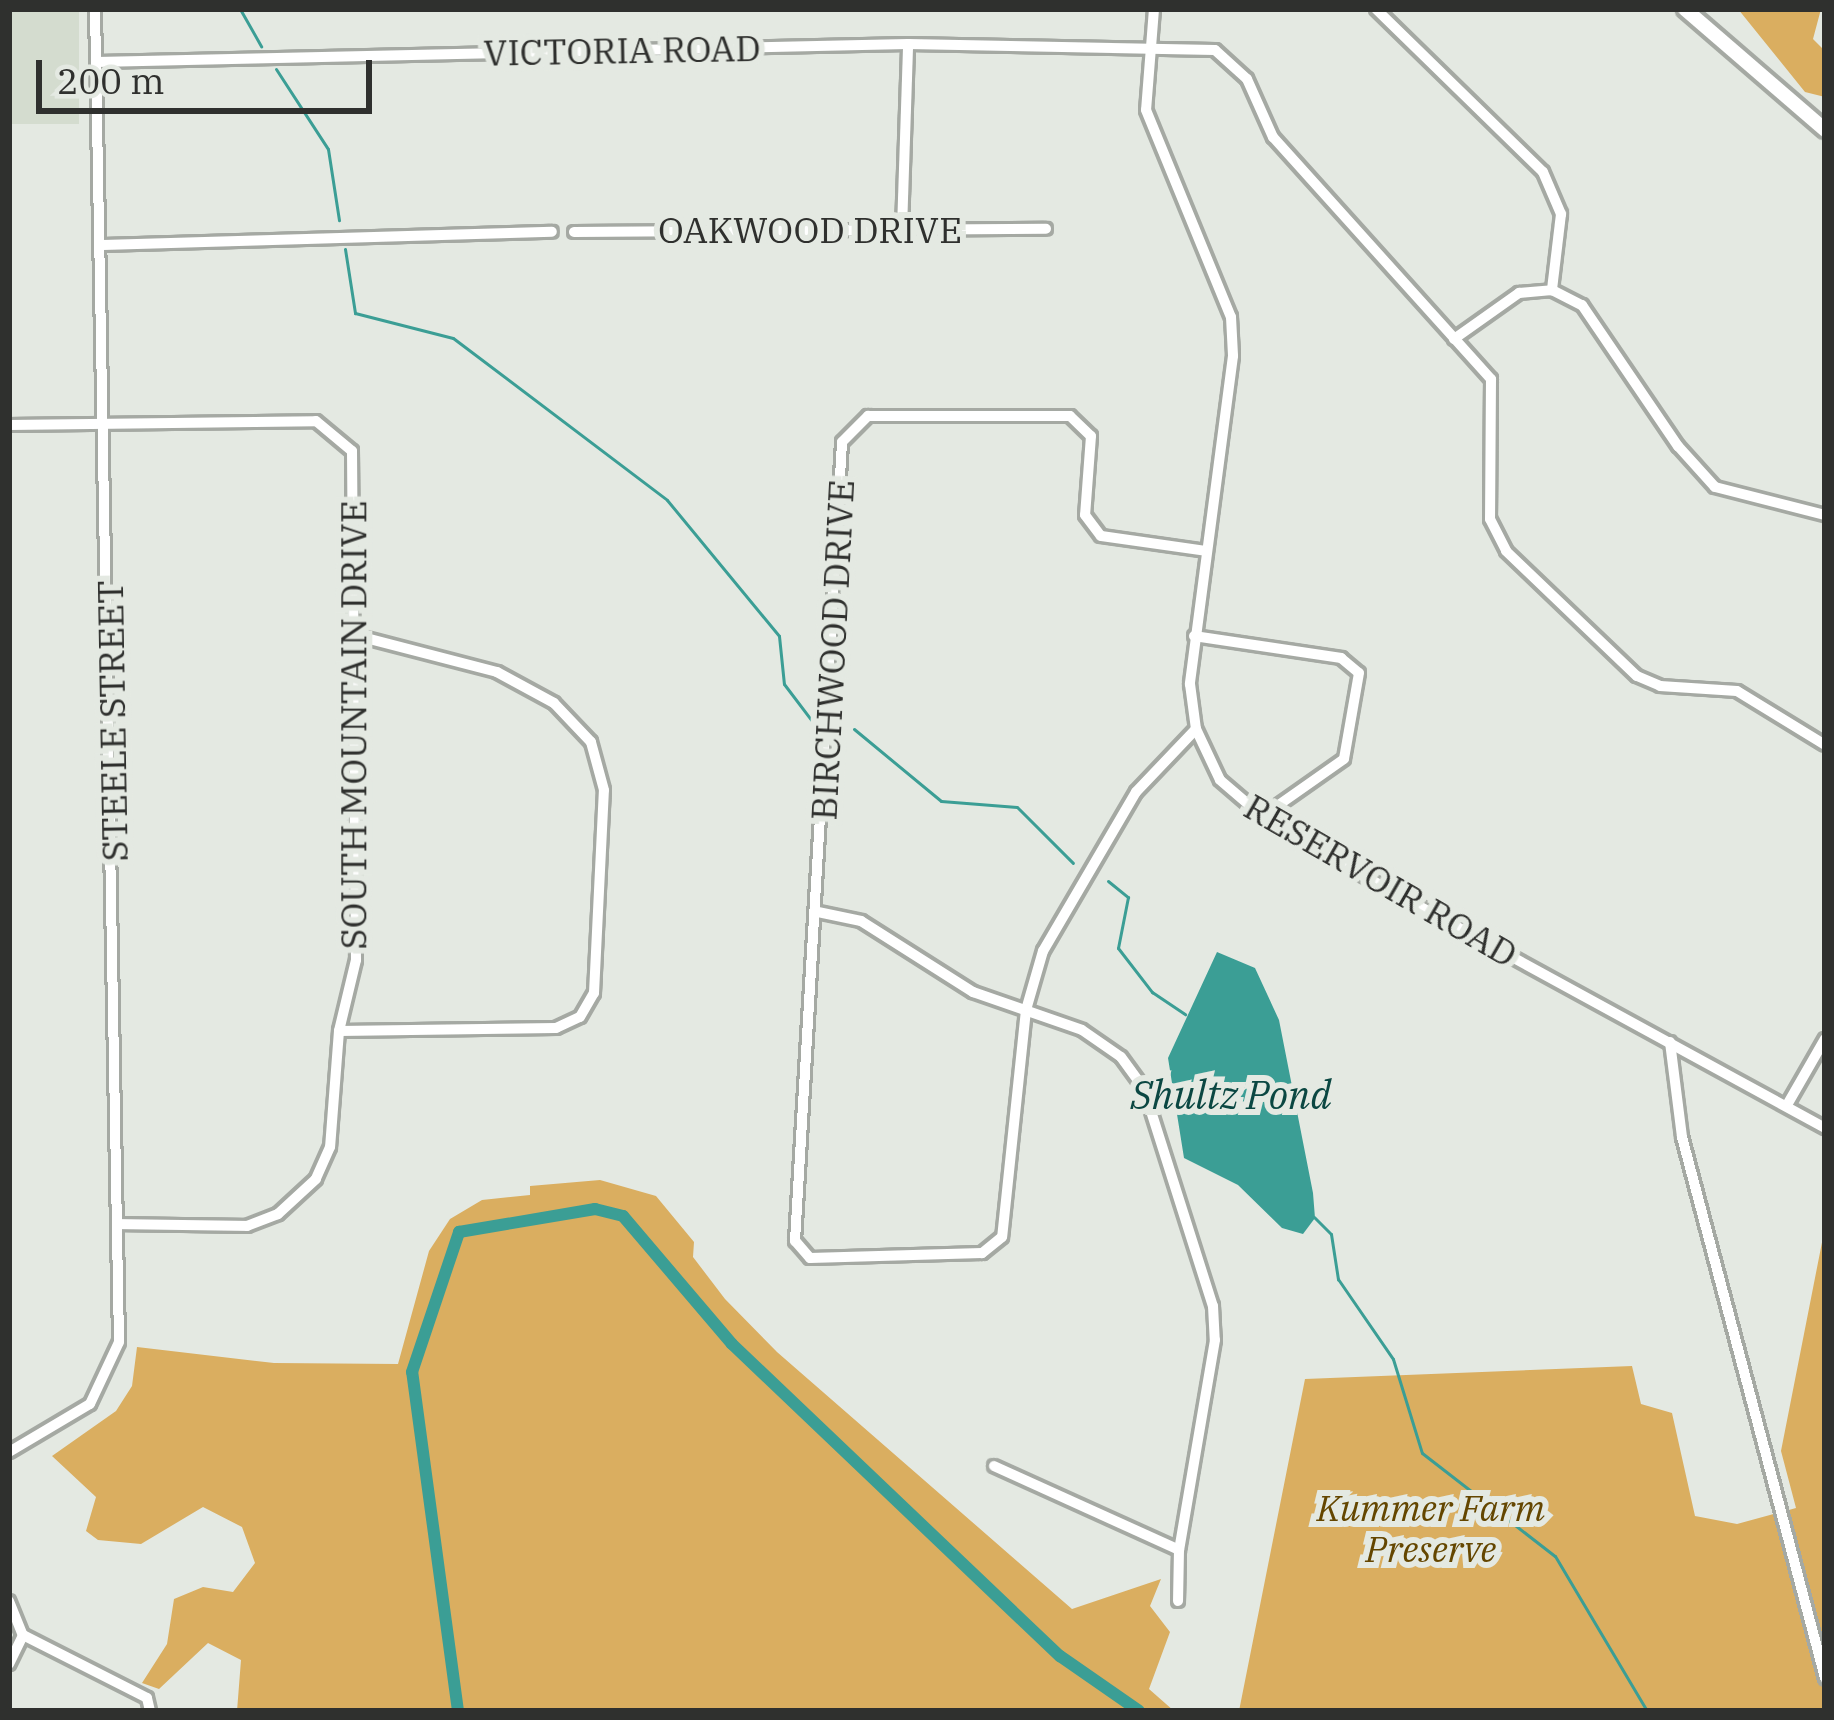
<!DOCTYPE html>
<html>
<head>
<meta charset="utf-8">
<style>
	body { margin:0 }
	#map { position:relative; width:1834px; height:1720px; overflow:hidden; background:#e4e9e2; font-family:"IBM Plex Serif",serif }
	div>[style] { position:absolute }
	.built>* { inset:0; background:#d4dccf; transform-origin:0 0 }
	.green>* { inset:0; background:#daae60 }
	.water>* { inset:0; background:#3b9e95 }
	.stream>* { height:3px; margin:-1.5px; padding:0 1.5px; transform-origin:1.5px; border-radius:1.5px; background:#3b9e95 }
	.canal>* { height:12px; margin:-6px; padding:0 6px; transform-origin:6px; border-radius:6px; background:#3b9e95 }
	.roads { filter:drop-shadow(3px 0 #a5a9a3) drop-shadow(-3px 0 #a5a9a3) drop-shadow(0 3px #a5a9a3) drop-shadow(0 -3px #a5a9a3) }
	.minor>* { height:10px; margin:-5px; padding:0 5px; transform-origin:5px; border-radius:5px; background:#fff }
	.tertiary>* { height:14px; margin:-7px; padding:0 7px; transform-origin:7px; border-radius:7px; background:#fff }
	span { translate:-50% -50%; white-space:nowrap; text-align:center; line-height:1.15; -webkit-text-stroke:12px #e4e9e2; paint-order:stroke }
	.street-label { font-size:36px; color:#2f302e }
	.park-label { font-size:36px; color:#644600; font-style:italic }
	.water-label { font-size:39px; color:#0b4742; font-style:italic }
	.frame { position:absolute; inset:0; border:12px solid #2f302e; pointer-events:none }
	.scale { position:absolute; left:36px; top:60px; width:336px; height:54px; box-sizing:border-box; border:6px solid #2f302e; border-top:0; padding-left:15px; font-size:36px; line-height:42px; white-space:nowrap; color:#2f302e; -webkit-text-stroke:9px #e4e9e2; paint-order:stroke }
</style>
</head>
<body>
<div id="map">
	<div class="built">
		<i style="left:9px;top:9px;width:70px;height:115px"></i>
	</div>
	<div class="green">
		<i style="clip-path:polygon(1738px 9px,1821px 9px,1813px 39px,1825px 51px,1825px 97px,1805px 92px)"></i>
		<i style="clip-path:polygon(600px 1180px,656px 1196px,694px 1242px,693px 1257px,725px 1299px,777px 1352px,1072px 1609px,1161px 1579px,1150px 1606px,1170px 1632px,1149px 1689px,1174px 1711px,237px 1711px,241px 1660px,208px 1643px,159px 1689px,142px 1683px,167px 1644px,174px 1599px,203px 1587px,233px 1592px,255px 1563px,242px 1527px,203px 1507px,141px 1544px,98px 1540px,86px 1531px,96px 1497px,52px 1456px,116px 1411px,132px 1386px,137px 1347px,274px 1363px,398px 1364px,429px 1251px,450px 1219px,482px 1200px,530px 1195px,530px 1186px)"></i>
		<i style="clip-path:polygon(1825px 1227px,1825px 1711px,1239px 1711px,1305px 1379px,1632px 1366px,1641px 1404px,1672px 1413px,1695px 1516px,1737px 1524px,1796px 1508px,1781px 1451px)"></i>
	</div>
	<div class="water">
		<i style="clip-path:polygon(1217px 952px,1255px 968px,1279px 1020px,1313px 1193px,1315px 1218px,1303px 1234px,1282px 1228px,1238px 1185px,1184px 1158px,1168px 1058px)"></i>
	</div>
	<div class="stream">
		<i style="left:240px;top:9px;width:43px;rotate:60.4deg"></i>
		<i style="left:276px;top:69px;width:95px;rotate:57deg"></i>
		<i style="left:328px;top:149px;width:72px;rotate:81.2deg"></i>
		<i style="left:345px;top:249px;width:65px;rotate:81.1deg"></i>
		<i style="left:355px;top:313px;width:101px;rotate:14.3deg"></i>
		<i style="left:453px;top:338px;width:268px;rotate:37.1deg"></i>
		<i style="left:667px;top:500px;width:176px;rotate:50.5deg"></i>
		<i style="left:779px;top:636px;width:48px;rotate:84.1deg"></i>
		<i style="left:784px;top:684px;width:46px;rotate:52.9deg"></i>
		<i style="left:854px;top:729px;width:113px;rotate:39.6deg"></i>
		<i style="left:941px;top:801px;width:76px;rotate:4.5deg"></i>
		<i style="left:1017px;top:807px;width:79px;rotate:45deg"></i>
		<i style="left:1108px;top:881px;width:26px;rotate:39deg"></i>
		<i style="left:1128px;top:897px;width:52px;rotate:101.1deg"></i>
		<i style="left:1118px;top:948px;width:56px;rotate:52.3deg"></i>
		<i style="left:1152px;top:992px;width:40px;rotate:34deg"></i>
		<i style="left:1314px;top:1217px;width:24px;rotate:45deg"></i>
		<i style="left:1331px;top:1234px;width:46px;rotate:81.2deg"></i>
		<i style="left:1338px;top:1279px;width:97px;rotate:55.5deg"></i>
		<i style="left:1393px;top:1359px;width:98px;rotate:72.9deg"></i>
		<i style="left:1422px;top:1453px;width:168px;rotate:37.8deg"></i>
		<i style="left:1555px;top:1556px;width:180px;rotate:59.3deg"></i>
	</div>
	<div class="canal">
		<i style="left:458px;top:1711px;width:342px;rotate:-97.7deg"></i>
		<i style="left:412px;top:1372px;width:148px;rotate:-71.4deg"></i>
		<i style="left:459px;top:1232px;width:138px;rotate:-9.6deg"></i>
		<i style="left:595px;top:1209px;width:29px;rotate:14deg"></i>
		<i style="left:623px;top:1216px;width:168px;rotate:49.6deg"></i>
		<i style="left:732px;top:1344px;width:453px;rotate:43.6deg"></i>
		<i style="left:1060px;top:1656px;width:96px;rotate:34.8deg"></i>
	</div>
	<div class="roads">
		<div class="minor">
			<i style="left:1154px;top:9px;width:101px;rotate:94.5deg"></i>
			<i style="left:1146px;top:110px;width:224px;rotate:67.7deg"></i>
			<i style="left:1231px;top:317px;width:39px;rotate:87deg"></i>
			<i style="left:1233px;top:356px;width:331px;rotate:97.5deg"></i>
			<i style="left:1190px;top:684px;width:45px;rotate:82.4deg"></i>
			<i style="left:1196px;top:729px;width:56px;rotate:64.8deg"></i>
			<i style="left:1220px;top:780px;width:74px;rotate:40.6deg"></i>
			<i style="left:1276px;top:828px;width:626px;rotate:28.65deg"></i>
			<i style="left:1376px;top:9px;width:233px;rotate:44.3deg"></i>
			<i style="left:1543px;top:172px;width:46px;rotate:66.8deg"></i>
			<i style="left:1561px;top:214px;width:77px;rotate:96.8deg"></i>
			<i style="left:97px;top:62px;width:811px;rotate:-1.27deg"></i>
			<i style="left:908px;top:44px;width:307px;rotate:1.1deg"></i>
			<i style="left:1215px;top:50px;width:43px;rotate:42.2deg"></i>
			<i style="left:1247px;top:79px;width:64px;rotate:65.9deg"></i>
			<i style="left:1273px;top:137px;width:326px;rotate:48deg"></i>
			<i style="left:1491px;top:379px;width:140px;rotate:90.4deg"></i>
			<i style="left:1490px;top:519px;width:36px;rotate:63deg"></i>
			<i style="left:1506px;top:551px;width:181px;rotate:43.7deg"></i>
			<i style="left:1637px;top:676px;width:25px;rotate:23deg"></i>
			<i style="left:1660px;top:686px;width:77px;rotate:3.7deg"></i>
			<i style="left:1737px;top:691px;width:103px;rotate:31.5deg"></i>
			<i style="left:902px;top:229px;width:185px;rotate:-88.1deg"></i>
			<i style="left:574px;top:232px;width:472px;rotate:-0.4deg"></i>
			<i style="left:103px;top:245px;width:449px;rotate:-1.7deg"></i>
			<i style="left:1454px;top:339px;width:80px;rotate:-35.3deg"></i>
			<i style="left:1519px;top:293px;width:33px;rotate:-5deg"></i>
			<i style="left:1552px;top:290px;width:34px;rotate:27deg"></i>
			<i style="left:1582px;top:305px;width:171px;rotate:55.8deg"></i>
			<i style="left:1678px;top:446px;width:55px;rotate:47.9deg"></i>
			<i style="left:1715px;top:487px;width:114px;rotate:14.3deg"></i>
			<i style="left:9px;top:425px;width:307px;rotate:-0.7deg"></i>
			<i style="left:316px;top:421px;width:47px;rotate:39.8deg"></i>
			<i style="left:352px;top:451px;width:509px;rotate:89.55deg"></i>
			<i style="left:356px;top:960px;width:73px;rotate:103.5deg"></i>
			<i style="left:339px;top:1031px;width:116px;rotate:94.4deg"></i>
			<i style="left:330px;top:1147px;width:35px;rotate:114deg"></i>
			<i style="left:316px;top:1179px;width:52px;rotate:137.4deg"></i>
			<i style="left:278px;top:1214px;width:33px;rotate:159deg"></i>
			<i style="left:247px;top:1226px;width:129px;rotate:-179.1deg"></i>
			<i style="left:1194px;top:636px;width:149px;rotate:8.5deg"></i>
			<i style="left:1341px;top:658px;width:23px;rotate:40deg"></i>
			<i style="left:1359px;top:673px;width:87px;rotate:99.9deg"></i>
			<i style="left:1344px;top:759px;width:103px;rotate:144.9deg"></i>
			<i style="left:1196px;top:729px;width:87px;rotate:133.6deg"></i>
			<i style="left:1136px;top:792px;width:184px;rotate:120.3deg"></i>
			<i style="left:1043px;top:951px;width:61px;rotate:106.1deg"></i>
			<i style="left:1026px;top:1010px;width:228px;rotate:96deg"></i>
			<i style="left:1002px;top:1237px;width:26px;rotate:141deg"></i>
			<i style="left:982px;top:1253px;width:172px;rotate:178.3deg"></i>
			<i style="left:810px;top:1258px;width:23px;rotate:-131deg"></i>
			<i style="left:795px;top:1241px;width:800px;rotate:-86.63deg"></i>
			<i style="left:842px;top:442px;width:37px;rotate:-45deg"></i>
			<i style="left:868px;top:416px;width:202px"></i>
			<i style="left:1070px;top:416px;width:29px;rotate:44deg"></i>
			<i style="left:1091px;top:436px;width:79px;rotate:94.3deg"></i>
			<i style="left:1085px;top:515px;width:26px;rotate:53deg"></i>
			<i style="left:1101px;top:536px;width:106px;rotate:8.1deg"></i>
			<i style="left:818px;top:912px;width:44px;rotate:11.8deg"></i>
			<i style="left:861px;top:921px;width:133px;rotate:32.4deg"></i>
			<i style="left:973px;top:992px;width:115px;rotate:19.2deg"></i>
			<i style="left:1082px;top:1030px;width:47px;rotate:34.7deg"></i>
			<i style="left:1121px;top:1057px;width:39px;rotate:54deg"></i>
			<i style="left:1144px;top:1089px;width:228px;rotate:72.4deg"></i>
			<i style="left:1213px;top:1306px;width:34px;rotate:87deg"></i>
			<i style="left:1215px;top:1340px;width:213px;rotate:99.7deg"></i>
			<i style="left:1179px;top:1550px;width:51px;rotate:91.1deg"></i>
			<i style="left:339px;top:1031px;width:217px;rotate:-0.8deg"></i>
			<i style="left:556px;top:1028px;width:26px;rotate:-25deg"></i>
			<i style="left:580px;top:1017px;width:28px;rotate:-60deg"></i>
			<i style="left:594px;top:993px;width:203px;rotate:-87.2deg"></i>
			<i style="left:604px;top:790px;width:50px;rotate:-105.2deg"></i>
			<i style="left:591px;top:742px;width:54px;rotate:-133.5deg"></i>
			<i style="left:554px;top:703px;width:65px;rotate:-151.5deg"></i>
			<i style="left:497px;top:672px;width:148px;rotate:-165.5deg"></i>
			<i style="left:1670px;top:1042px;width:96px;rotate:82.8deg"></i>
			<i style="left:1682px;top:1137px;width:560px;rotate:75.19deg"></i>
			<i style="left:1787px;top:1105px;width:76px;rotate:-60.1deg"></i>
			<i style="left:9px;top:1452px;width:94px;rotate:-30.7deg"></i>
			<i style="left:90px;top:1404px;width:68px;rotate:-64.9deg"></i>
			<i style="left:119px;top:1342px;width:1333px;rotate:-91.03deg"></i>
			<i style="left:994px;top:1466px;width:203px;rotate:24.4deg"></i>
			<i style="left:9px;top:1601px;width:37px;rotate:68deg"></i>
			<i style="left:23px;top:1635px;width:139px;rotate:26.9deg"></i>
			<i style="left:147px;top:1698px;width:13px;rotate:77deg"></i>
			<i style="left:9px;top:1664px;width:32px;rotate:-64deg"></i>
		</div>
		<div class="tertiary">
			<i style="left:1685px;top:9px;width:185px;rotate:40.8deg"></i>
		</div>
	</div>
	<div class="street-label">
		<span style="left:622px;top:50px;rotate:-1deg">VICTORIA ROAD</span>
		<span style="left:810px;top:230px">OAKWOOD DRIVE</span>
		<span style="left:832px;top:650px;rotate:-87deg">BIRCHWOOD DRIVE</span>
		<span style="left:112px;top:721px;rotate:-91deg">STEELE STREET</span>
		<span style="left:353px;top:725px;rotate:-90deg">SOUTH MOUNTAIN DRIVE</span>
		<span style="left:1381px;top:880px;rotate:30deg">RESERVOIR ROAD</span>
	</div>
	<div class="park-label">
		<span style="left:1431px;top:1528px">Kummer Farm<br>Preserve</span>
	</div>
	<div class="water-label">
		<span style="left:1231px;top:1095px">Shultz Pond</span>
	</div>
	<div class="frame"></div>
	<div class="scale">200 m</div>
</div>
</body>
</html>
